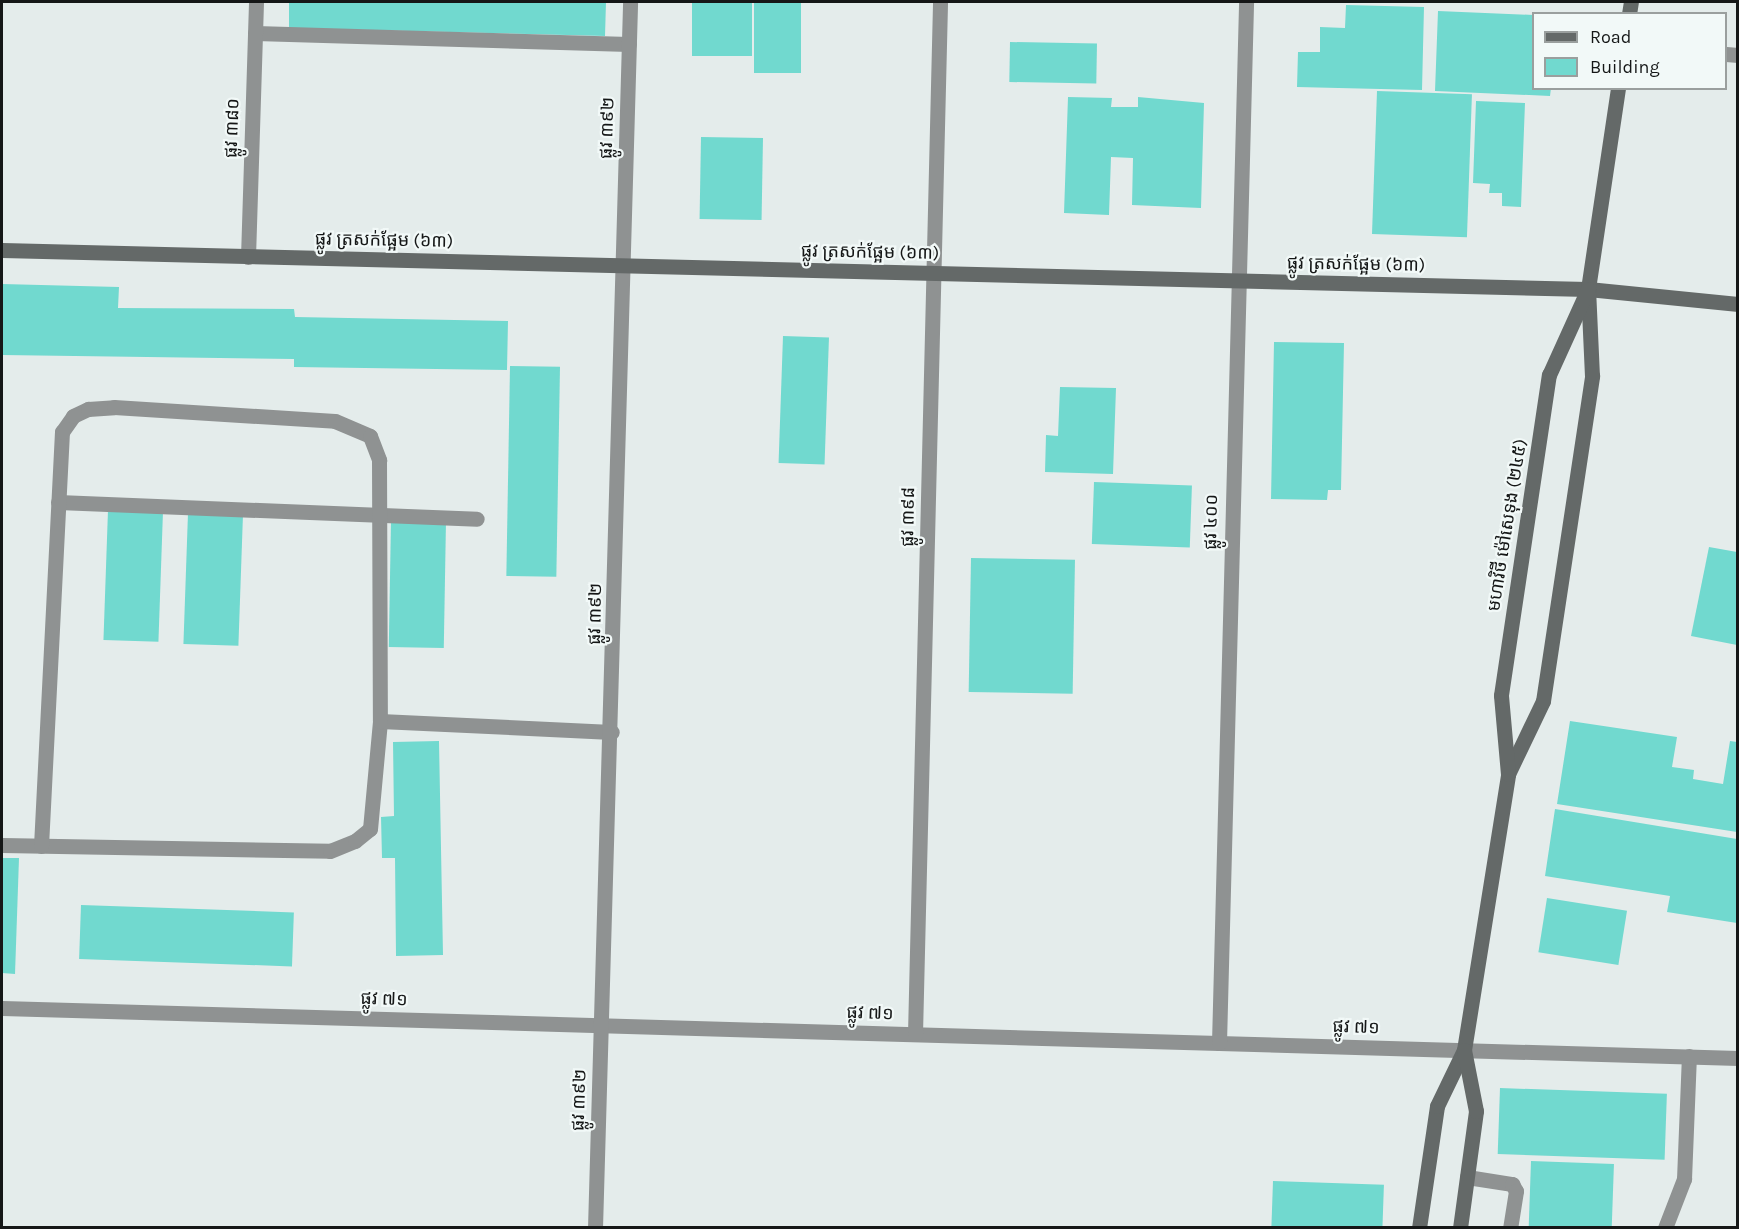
<!DOCTYPE html>
<html>
<head>
<meta charset="utf-8">
<style>
	body { margin:0 }
	#map { position:relative; width:1739px; height:1229px; overflow:hidden; background:#e4eceb; font-family:Karla,"Noto Sans Khmer",sans-serif }
	div>[style] { position:absolute }
	.building>* { inset:0; background:#71d9cf; transform-origin:0 0 }
	.lane>* { height:15px; margin:-7.5px; padding:0 7.5px; transform-origin:7.5px; border-radius:7.5px; background:#8f9292 }
	.street>* { height:15px; margin:-7.5px; padding:0 7.5px; transform-origin:7.5px; border-radius:7.5px; background:#8f9292 }
	.secondary>* { height:15px; margin:-7.5px; padding:0 7.5px; transform-origin:7.5px; border-radius:7.5px; background:#646968 }
	span { translate:-50% -50%; white-space:nowrap; text-align:center; line-height:1.15; -webkit-text-stroke:4.5px #f2f9f8; paint-order:stroke }
	.street-label { font-size:18px; color:#151717 }
	.frame { position:absolute; inset:0; border:3px solid #151717; pointer-events:none }
	.legend { position:absolute; left:1532px; top:12px; width:195px; height:78px; box-sizing:border-box; background:#f2f9f8; border:2px solid #9a9f9e; margin:0; padding:8px 10px; list-style:none; font-size:18px; color:#151717 }
	.legend li { display:flex; align-items:center; gap:12px; height:30px }
	.legend b { width:30px; border:2px solid #9a9f9e }
</style>
</head>
<body>
<div id="map">
	<div class="building">
		<i style="clip-path:polygon(289px 2px,606px 2px,605px 36px,289px 28px)"></i>
		<i style="left:692px;top:2px;width:60px;height:54px"></i>
		<i style="left:754px;top:2px;width:47px;height:71px"></i>
		<i style="clip-path:polygon(1346px 5px,1424px 7px,1422px 90px,1297px 87px,1298px 52px,1320px 52px,1320px 27px,1345px 28px)"></i>
		<i style="clip-path:polygon(1438px 11px,1533px 15px,1533px 88px,1551px 88px,1550px 96px,1435px 91px)"></i>
		<i style="left:1010px;top:42px;width:87px;height:40px;rotate:1deg"></i>
		<i style="left:1377px;top:91px;width:95px;height:143px;rotate:2deg"></i>
		<i style="clip-path:polygon(1068px 97px,1112px 98px,1111px 107px,1138px 107px,1138px 97px,1204px 103px,1201px 208px,1132px 205px,1133px 158px,1111px 157px,1109px 215px,1064px 213px)"></i>
		<i style="clip-path:polygon(1476px 101px,1525px 103px,1521px 207px,1502px 206px,1502px 193px,1489px 193px,1490px 184px,1473px 183px)"></i>
		<i style="left:701px;top:137px;width:62px;height:82px;rotate:1deg"></i>
		<i style="clip-path:polygon(2px 284px,119px 287px,118px 308px,294px 309px,295px 317px,508px 321px,507px 370px,294px 367px,294px 359px,2px 355px)"></i>
		<i style="left:783px;top:336px;width:46px;height:127px;rotate:2deg"></i>
		<i style="clip-path:polygon(1274px 342px,1344px 343px,1341px 490px,1328px 490px,1327px 500px,1271px 499px)"></i>
		<i style="left:510px;top:366px;width:50px;height:210px;rotate:1deg"></i>
		<i style="clip-path:polygon(1060px 387px,1116px 388px,1113px 474px,1045px 472px,1046px 435px,1058px 436px)"></i>
		<i style="left:1094px;top:482px;width:98px;height:62px;rotate:2deg"></i>
		<i style="left:108px;top:510px;width:55px;height:130px;rotate:2deg"></i>
		<i style="left:188px;top:513px;width:55px;height:131px;rotate:2deg"></i>
		<i style="left:391px;top:520px;width:55px;height:127px;rotate:1deg"></i>
		<i style="clip-path:polygon(1709px 547px,1737px 552px,1737px 645px,1691px 636px)"></i>
		<i style="left:971px;top:558px;width:104px;height:134px;rotate:1deg"></i>
		<i style="clip-path:polygon(1570px 721px,1677px 737px,1672px 767px,1694px 770px,1693px 779px,1723px 784px,1730px 741px,1737px 742px,1737px 832px,1557px 804px)"></i>
		<i style="clip-path:polygon(439px 741px,443px 955px,396px 956px,395px 858px,382px 858px,381px 817px,394px 816px,393px 742px)"></i>
		<i style="clip-path:polygon(1555px 809px,1737px 839px,1737px 923px,1667px 912px,1670px 896px,1545px 876px)"></i>
		<i style="clip-path:polygon(2px 858px,19px 858px,15px 974px,2px 973px)"></i>
		<i style="left:1547px;top:898px;width:81px;height:55px;rotate:9deg"></i>
		<i style="left:81px;top:905px;width:213px;height:54px;rotate:2deg"></i>
		<i style="left:1500px;top:1088px;width:167px;height:66px;rotate:2deg"></i>
		<i style="left:1531px;top:1161px;width:83px;height:66px;rotate:2deg"></i>
		<i style="left:1273px;top:1181px;width:111px;height:46px;rotate:2deg"></i>
	</div>
	<div class="lane">
		<i style="left:1726px;top:54px;width:12px;rotate:5deg"></i>
		<i style="left:58px;top:502px;width:419px;rotate:2.3deg"></i>
		<i style="left:2px;top:845px;width:328px;rotate:1deg"></i>
		<i style="left:330px;top:851px;width:27px;rotate:-22deg"></i>
		<i style="left:355px;top:841px;width:19px;rotate:-39deg"></i>
		<i style="left:370px;top:829px;width:108px;rotate:-84.7deg"></i>
		<i style="left:380px;top:721px;width:232px;rotate:2.7deg"></i>
		<i style="left:41px;top:846px;width:415px;rotate:-87.1deg"></i>
		<i style="left:62px;top:432px;width:19px;rotate:-55deg"></i>
		<i style="left:73px;top:416px;width:17px;rotate:-25deg"></i>
		<i style="left:88px;top:409px;width:26px;rotate:-4deg"></i>
		<i style="left:114px;top:407px;width:221px;rotate:3.6deg"></i>
		<i style="left:335px;top:421px;width:38px;rotate:23deg"></i>
		<i style="left:370px;top:436px;width:26px;rotate:69deg"></i>
		<i style="left:379px;top:460px;width:261px;rotate:89.8deg"></i>
		<i style="left:1467px;top:1177px;width:46px;rotate:8.8deg"></i>
		<i style="left:1512px;top:1184px;width:8px;rotate:60deg"></i>
		<i style="left:1516px;top:1191px;width:37px;rotate:99deg"></i>
		<i style="left:1665px;top:1228px;width:53px;rotate:-68.8deg"></i>
		<i style="left:1684px;top:1179px;width:123px;rotate:-87.7deg"></i>
	</div>
	<div class="street">
		<i style="left:255px;top:33px;width:374px;rotate:1.7deg"></i>
		<i style="left:248px;top:257px;width:255px;rotate:-88.2deg"></i>
		<i style="left:2px;top:1008px;width:1737px;rotate:1.65deg"></i>
		<i style="left:915px;top:1034px;width:1032px;rotate:-88.61deg"></i>
		<i style="left:1219px;top:1043px;width:1041px;rotate:-88.51deg"></i>
		<i style="left:595px;top:1228px;width:1226px;rotate:-88.36deg"></i>
	</div>
	<div class="secondary">
		<i style="left:1629px;top:14px;width:12px;rotate:-81deg"></i>
		<i style="left:2px;top:250px;width:1586px;rotate:1.41deg"></i>
		<i style="left:1588px;top:289px;width:151px;rotate:5.7deg"></i>
		<i style="left:1508px;top:774px;width:81px;rotate:-64.4deg"></i>
		<i style="left:1543px;top:701px;width:329px;rotate:-81.4deg"></i>
		<i style="left:1592px;top:376px;width:87px;rotate:-92.6deg"></i>
		<i style="left:1588px;top:289px;width:203px;rotate:-81.5deg"></i>
		<i style="left:1419px;top:1228px;width:123px;rotate:-81.6deg"></i>
		<i style="left:1437px;top:1106px;width:62px;rotate:-64.3deg"></i>
		<i style="left:1464px;top:1050px;width:279px;rotate:-80.9deg"></i>
		<i style="left:1508px;top:774px;width:79px;rotate:-95.1deg"></i>
		<i style="left:1501px;top:695px;width:324px;rotate:-81.5deg"></i>
		<i style="left:1549px;top:375px;width:94px;rotate:-65.6deg"></i>
		<i style="left:1460px;top:1228px;width:118px;rotate:-82.2deg"></i>
		<i style="left:1476px;top:1111px;width:62px;rotate:-101.1deg"></i>
	</div>
	<div class="street-label">
		<span style="left:232px;top:128px;rotate:-88deg">ផ្លូវ ៣៨០</span>
		<span style="left:607px;top:128px;rotate:-88deg">ផ្លូវ ៣៩២</span>
		<span style="left:384px;top:240px;rotate:1deg">ផ្លូវ ត្រសក់ផ្អែម (៦៣)</span>
		<span style="left:870px;top:252px;rotate:1deg">ផ្លូវ ត្រសក់ផ្អែម (៦៣)</span>
		<span style="left:1356px;top:264px;rotate:1deg">ផ្លូវ ត្រសក់ផ្អែម (៦៣)</span>
		<span style="left:908px;top:517px;rotate:-89deg">ផ្លូវ ៣៩៨</span>
		<span style="left:1211px;top:522px;rotate:-89deg">ផ្លូវ ៤០០</span>
		<span style="left:1507px;top:525px;rotate:-81deg">មហាវិថី ម៉ៅសេទុង (២៤៥)</span>
		<span style="left:595px;top:614px;rotate:-89deg">ផ្លូវ ៣៩២</span>
		<span style="left:384px;top:999px;rotate:2deg">ផ្លូវ ៧១</span>
		<span style="left:870px;top:1013px;rotate:2deg">ផ្លូវ ៧១</span>
		<span style="left:1356px;top:1027px;rotate:2deg">ផ្លូវ ៧១</span>
		<span style="left:579px;top:1100px;rotate:-88deg">ផ្លូវ ៣៩២</span>
	</div>
	<div class="frame"></div>
	<ul class="legend">
	<li><b style="height:8px;background:#646968"></b>Road</li>
	<li><b style="height:16px;background:#71d9cf"></b>Building</li>
	</ul>
</div>
</body>
</html>
